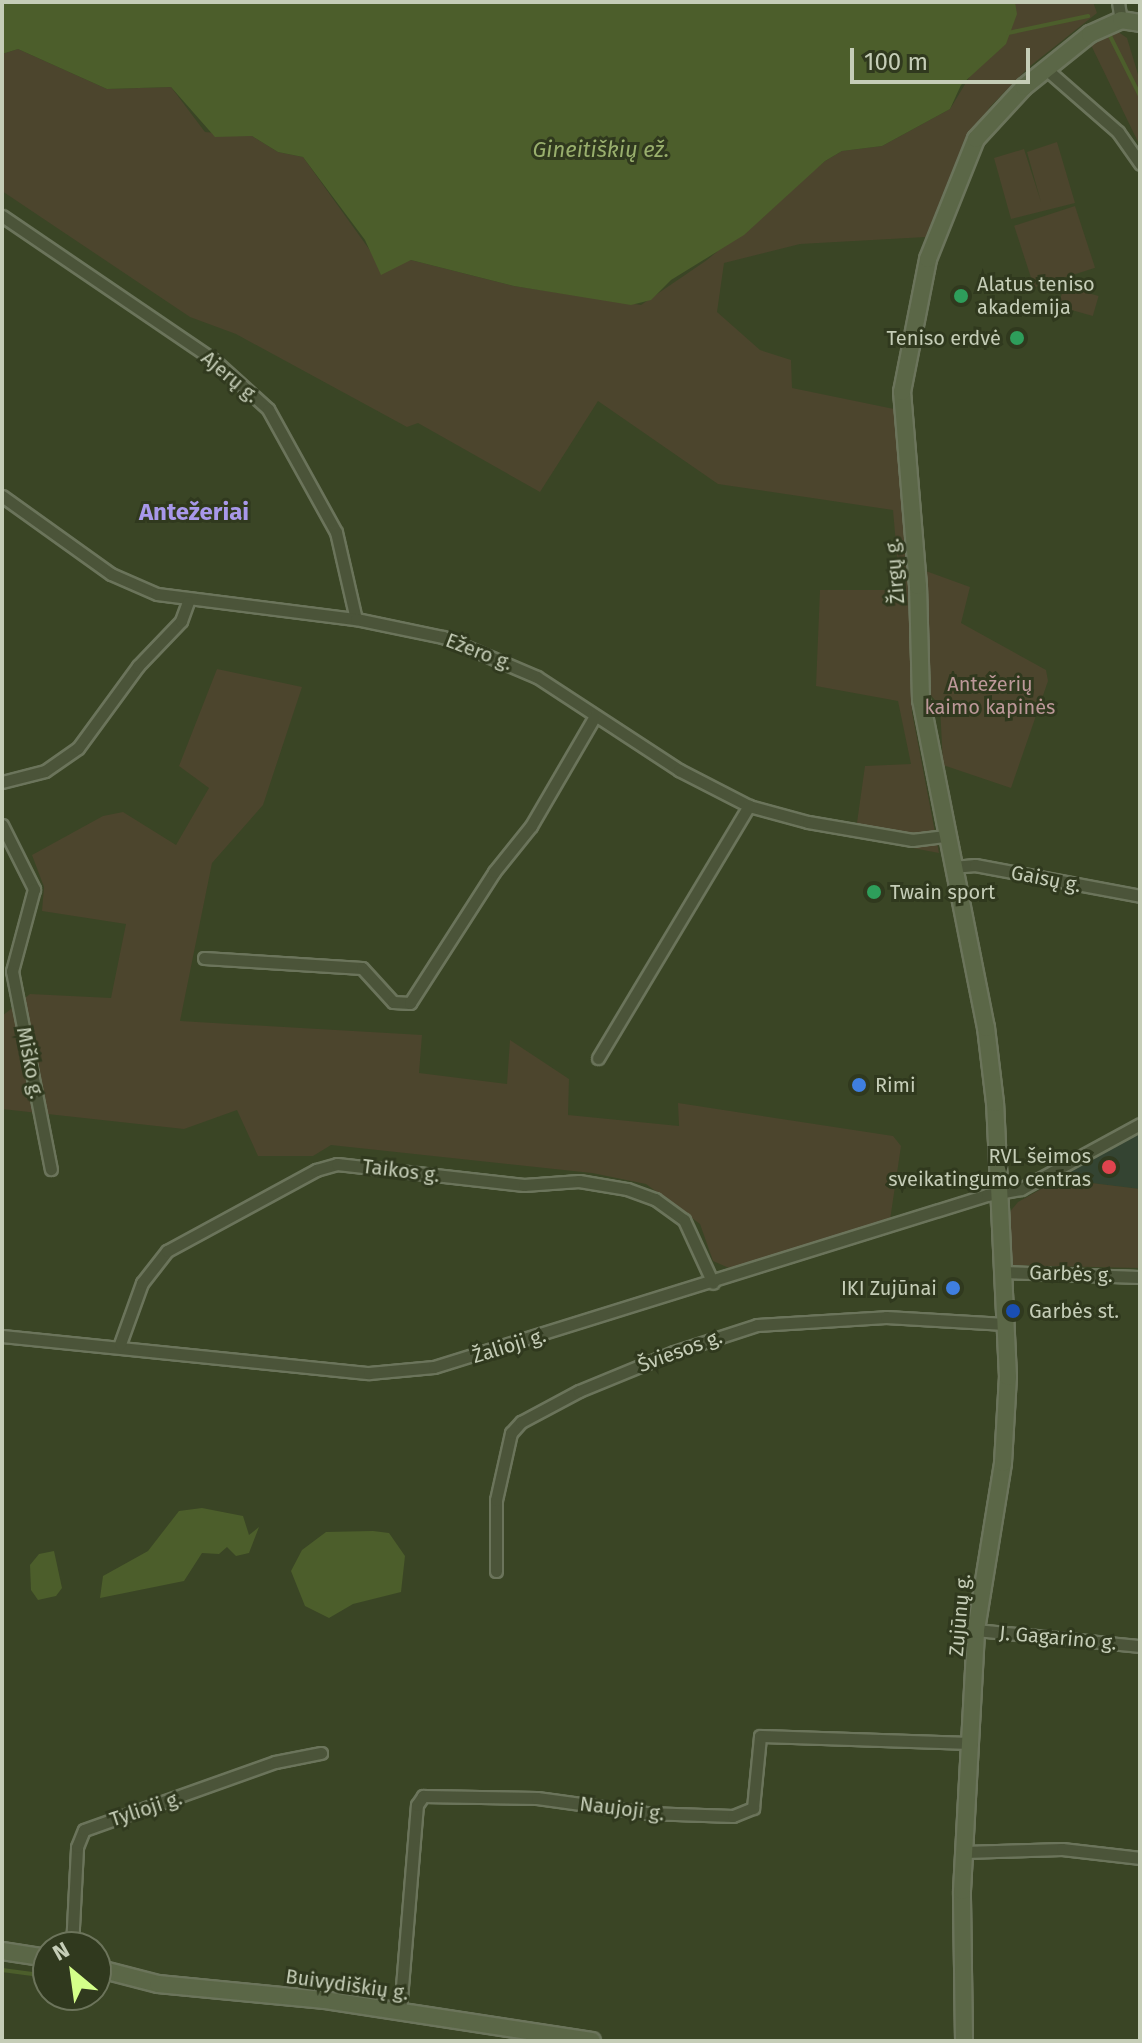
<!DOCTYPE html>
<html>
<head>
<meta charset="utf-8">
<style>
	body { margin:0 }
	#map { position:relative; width:1142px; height:2043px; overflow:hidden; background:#3a4525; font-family:"Fira Sans",sans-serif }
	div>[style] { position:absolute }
	.medical>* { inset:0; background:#344432 }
	.green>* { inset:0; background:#4c452d; transform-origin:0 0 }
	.water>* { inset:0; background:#4c5e2b }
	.stream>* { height:4px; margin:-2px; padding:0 2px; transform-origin:2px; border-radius:2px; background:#4c5e2b }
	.roads { filter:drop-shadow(2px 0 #6b745b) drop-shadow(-2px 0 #6b745b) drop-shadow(0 2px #6b745b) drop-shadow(0 -2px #6b745b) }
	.street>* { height:11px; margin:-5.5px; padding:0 5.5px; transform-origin:5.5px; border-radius:5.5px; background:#4b5439 }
	.secondary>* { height:16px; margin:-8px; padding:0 8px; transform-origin:8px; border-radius:8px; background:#5b6747 }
	.dots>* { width:22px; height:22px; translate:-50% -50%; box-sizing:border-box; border:4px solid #30391e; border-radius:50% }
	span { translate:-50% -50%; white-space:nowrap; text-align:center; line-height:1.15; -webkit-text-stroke:6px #30391e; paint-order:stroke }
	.poi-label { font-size:20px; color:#c5cdb7 }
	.left { translate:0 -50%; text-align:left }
	.right { translate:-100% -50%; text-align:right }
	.street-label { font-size:20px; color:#c5cdb7 }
	.park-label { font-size:20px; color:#bc9899 }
	.water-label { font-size:22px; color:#99af6d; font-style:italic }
	.quarter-label { font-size:24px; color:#a898ea; font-weight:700 }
	.frame { position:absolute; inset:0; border:4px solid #c5cdb7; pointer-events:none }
	.north { position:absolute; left:32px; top:1931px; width:80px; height:80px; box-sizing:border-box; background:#30391e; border:2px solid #6c745b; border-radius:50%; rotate:331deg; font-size:22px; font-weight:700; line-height:32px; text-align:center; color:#c5cdb7 }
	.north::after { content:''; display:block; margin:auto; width:28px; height:36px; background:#d4ff8a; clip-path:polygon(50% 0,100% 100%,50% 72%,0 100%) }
	.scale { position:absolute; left:850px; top:48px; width:180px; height:36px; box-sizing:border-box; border:4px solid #c5cdb7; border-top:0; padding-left:10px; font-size:24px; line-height:28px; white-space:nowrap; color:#c5cdb7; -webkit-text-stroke:6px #30391e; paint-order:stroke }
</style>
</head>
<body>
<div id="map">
	<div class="medical">
		<i style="clip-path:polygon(1140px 1133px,1140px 1189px,1059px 1179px,1099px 1155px)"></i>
	</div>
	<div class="green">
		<i style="clip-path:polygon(1015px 2px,1093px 2px,1097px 13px,1029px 67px,990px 107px,961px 151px,926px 237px,800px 244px,724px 263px,717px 312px,760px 350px,791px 360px,792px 388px,894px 409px,910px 591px,912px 712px,939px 853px,855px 837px,865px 766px,911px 764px,898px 701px,816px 686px,820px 590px,900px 590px,893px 510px,718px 484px,598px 401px,540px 492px,418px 423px,407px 427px,236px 334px,190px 317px,2px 191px,2px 54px,18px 49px,107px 89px,171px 87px,205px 132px,252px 136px,278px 152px,303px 157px,374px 256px,394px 265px,411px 260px,514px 286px,641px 305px,707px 260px,825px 161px,842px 151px,882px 146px,950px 109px)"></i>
		<i style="clip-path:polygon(1114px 29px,1127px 38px,1140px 81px,1140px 146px,1091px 45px)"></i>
		<i style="clip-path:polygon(1057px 142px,1075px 203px,1011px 219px,994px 158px,1024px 149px,1041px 202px,1027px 152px)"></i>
		<i style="left:1075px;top:206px;width:65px;height:64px;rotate:72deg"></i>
		<i style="left:1064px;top:286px;width:36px;height:21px;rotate:16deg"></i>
		<i style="clip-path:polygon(923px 570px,970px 587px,961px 623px,1046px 670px,1048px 681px,1011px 788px,943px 765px,940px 706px,929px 693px)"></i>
		<i style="clip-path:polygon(217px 669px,302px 687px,263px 805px,212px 863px,180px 1021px,422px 1035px,419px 1073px,507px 1084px,510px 1040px,569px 1079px,568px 1115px,679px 1126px,678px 1103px,893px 1136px,901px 1146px,890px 1220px,729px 1268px,713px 1261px,700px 1224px,646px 1184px,592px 1173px,331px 1145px,313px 1156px,258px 1156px,237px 1110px,184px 1129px,2px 1109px,2px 1016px,30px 994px,111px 998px,126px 924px,42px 911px,44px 887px,32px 855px,103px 816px,123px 812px,176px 845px,209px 788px,179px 766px)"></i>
		<i style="clip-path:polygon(1059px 1179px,1140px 1189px,1140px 1268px,1008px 1265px,1008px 1214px,1018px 1202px)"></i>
	</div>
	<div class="water">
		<i style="clip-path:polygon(2px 2px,1015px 2px,1017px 14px,1006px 44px,961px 85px,950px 109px,882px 146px,842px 151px,825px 161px,744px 235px,671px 280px,651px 300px,631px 305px,514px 286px,411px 260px,381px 275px,365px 240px,303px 157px,278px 152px,252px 136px,215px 137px,171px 87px,107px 89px,18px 49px,2px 54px)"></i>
		<i style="clip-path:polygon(202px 1508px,243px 1516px,249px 1535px,259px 1527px,249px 1553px,236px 1556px,227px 1547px,219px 1554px,202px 1553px,184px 1581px,100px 1598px,103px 1576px,148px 1551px,179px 1511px)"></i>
		<i style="clip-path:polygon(373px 1531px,389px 1533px,405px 1556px,401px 1592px,353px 1604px,329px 1618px,305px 1606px,291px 1571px,302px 1550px,326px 1532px)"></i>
		<i style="clip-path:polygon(54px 1551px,62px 1588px,56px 1596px,38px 1600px,31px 1590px,30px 1565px,39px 1554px)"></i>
	</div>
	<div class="stream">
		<i style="left:1008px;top:33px;width:82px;rotate:-12deg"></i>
		<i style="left:1109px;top:34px;width:69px;rotate:63.4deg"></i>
		<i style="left:2px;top:1970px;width:46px;rotate:7.4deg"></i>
		<i style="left:96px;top:1982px;width:4px;rotate:14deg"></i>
	</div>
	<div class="roads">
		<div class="street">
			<i style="left:1118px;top:2px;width:18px;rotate:81deg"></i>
			<i style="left:1046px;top:69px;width:96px;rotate:41.2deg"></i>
			<i style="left:1118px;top:132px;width:39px;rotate:55deg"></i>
			<i style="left:2px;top:216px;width:256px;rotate:34.2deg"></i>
			<i style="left:214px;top:360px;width:73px;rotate:42.2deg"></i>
			<i style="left:268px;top:409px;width:141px;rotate:61.1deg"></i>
			<i style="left:336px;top:532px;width:89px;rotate:77.1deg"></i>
			<i style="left:2px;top:496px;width:134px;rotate:35.6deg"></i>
			<i style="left:111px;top:574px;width:50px;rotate:23.5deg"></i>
			<i style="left:157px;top:594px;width:201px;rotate:7.2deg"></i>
			<i style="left:356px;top:619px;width:89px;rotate:11.7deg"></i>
			<i style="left:443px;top:637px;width:102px;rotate:23.1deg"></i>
			<i style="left:537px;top:677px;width:170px;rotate:33.2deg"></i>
			<i style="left:679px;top:770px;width:79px;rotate:27.2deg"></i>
			<i style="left:749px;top:806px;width:61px;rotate:15.2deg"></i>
			<i style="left:808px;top:822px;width:106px;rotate:9.8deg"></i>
			<i style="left:912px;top:840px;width:34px;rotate:-7deg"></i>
			<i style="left:2px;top:782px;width:44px;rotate:-14.3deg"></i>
			<i style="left:45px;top:771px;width:40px;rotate:-34.9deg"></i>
			<i style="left:78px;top:748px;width:102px;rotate:-53.8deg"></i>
			<i style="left:138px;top:666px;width:62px;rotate:-46.3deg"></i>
			<i style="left:181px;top:621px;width:20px;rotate:-70deg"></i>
			<i style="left:2px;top:825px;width:72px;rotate:63.4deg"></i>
			<i style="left:34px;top:889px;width:85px;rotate:105deg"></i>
			<i style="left:12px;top:971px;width:202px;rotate:78.9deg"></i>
			<i style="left:953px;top:867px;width:22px;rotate:-5deg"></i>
			<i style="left:975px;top:865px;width:168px;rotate:10.6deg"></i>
			<i style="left:204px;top:958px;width:158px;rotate:3.6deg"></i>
			<i style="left:362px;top:968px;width:46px;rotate:47.6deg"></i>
			<i style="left:393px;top:1002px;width:17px;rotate:3deg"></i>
			<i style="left:410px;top:1003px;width:156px;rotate:-57.3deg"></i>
			<i style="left:494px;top:872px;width:59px;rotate:-51.2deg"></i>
			<i style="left:531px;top:826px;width:127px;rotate:-59.8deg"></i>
			<i style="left:598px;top:1058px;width:294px;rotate:-59.1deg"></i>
			<i style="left:1002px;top:1272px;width:138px;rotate:2.1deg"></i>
			<i style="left:2px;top:1336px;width:369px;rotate:5.8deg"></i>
			<i style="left:369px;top:1373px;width:65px;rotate:-5.3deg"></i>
			<i style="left:434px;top:1367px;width:579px;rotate:-17.28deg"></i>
			<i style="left:987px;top:1195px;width:35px;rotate:-10deg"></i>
			<i style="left:1021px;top:1189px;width:136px;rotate:-28.6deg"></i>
			<i style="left:120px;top:1344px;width:65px;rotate:-70.2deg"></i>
			<i style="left:142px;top:1283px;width:41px;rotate:-52deg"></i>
			<i style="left:167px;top:1251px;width:170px;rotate:-28.5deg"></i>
			<i style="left:316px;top:1170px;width:22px;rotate:-16deg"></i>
			<i style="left:337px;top:1164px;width:188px;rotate:6.4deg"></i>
			<i style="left:524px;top:1185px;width:55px;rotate:-4.2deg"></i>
			<i style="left:579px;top:1181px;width:49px;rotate:9.5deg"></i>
			<i style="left:627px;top:1189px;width:30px;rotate:20deg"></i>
			<i style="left:655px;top:1199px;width:36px;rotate:36deg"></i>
			<i style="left:684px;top:1220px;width:69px;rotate:65.3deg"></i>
			<i style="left:496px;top:1571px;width:71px;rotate:-90deg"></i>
			<i style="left:496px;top:1500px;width:69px;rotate:-77.4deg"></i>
			<i style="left:511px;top:1433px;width:15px;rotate:-48deg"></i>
			<i style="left:521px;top:1422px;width:66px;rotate:-28.1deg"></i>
			<i style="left:579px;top:1391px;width:103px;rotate:-22.3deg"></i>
			<i style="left:674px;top:1352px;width:87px;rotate:-18deg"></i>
			<i style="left:757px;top:1325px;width:129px;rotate:-3.5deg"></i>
			<i style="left:886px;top:1317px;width:119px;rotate:3.4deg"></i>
			<i style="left:976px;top:1630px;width:165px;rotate:5.6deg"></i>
			<i style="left:964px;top:1852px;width:98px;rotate:-1.8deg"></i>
			<i style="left:1062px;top:1849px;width:79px;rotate:6.6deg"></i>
			<i style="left:72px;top:1947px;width:100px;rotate:-87.1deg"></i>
			<i style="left:77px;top:1847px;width:18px;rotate:-68deg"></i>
			<i style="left:84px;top:1830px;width:203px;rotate:-19.6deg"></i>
			<i style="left:275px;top:1762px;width:47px;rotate:-11.1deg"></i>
			<i style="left:400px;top:2011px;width:207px;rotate:-85.3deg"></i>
			<i style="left:417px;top:1805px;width:11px;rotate:-56deg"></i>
			<i style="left:423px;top:1796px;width:114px;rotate:1deg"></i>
			<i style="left:537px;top:1798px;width:110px;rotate:7.8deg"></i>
			<i style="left:646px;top:1813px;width:87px;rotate:2deg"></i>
			<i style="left:733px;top:1816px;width:22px;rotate:-22deg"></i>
			<i style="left:753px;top:1808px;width:72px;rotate:-84.4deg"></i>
			<i style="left:760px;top:1736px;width:212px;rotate:1.9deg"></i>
		</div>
		<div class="secondary">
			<i style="left:2px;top:1951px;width:47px;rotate:8.7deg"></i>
			<i style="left:96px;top:1968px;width:64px;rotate:14.5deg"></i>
			<i style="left:158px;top:1984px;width:168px;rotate:5.5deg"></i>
			<i style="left:325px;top:2000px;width:270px;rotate:8.7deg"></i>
			<i style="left:964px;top:2041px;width:150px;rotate:-90.8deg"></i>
			<i style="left:962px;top:1891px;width:261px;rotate:-86.9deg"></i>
			<i style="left:976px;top:1630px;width:169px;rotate:-80.8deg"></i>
			<i style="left:1003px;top:1463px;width:86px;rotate:-86.7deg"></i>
			<i style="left:1008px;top:1377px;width:274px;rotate:-92.7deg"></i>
			<i style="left:995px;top:1103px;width:76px;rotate:-96.8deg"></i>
			<i style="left:986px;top:1028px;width:334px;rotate:-101.2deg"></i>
			<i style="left:921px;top:700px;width:114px;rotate:-91.5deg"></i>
			<i style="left:918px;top:586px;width:195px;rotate:-94.7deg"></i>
			<i style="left:902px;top:392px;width:136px;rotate:-78.9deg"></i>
			<i style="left:928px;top:259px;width:129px;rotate:-68.2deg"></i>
			<i style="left:976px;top:139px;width:71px;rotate:-47.3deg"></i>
			<i style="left:1024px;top:87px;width:85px;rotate:-38.8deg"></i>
			<i style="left:1090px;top:34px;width:34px;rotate:-24deg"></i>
			<i style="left:1121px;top:20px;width:19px;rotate:9deg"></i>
		</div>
	</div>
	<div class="dots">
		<i style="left:961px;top:296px;background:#2e9e5b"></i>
		<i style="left:1017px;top:338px;background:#2e9e5b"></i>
		<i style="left:874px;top:892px;background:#2e9e5b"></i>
		<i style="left:859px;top:1085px;background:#3f7fe0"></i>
		<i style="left:1109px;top:1167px;background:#e0444e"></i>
		<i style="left:953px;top:1288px;background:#3f7fe0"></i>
		<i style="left:1013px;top:1311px;background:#1a4fb4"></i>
	</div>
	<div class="poi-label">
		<span class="left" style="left:977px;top:296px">Alatus teniso<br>akademija</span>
		<span class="right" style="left:1001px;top:338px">Teniso erdvė</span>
		<span class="left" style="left:890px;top:892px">Twain sport</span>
		<span class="left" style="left:875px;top:1085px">Rimi</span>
		<span class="right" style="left:1091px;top:1168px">RVL šeimos<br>sveikatingumo centras</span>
		<span class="right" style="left:937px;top:1288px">IKI Zujūnai</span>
		<span class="left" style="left:1029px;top:1311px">Garbės st.</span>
	</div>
	<div class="street-label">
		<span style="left:230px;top:377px;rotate:40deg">Ajerų g.</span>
		<span style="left:895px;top:571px;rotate:-95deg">Žirgų g.</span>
		<span style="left:479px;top:652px;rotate:21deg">Ežero g.</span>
		<span style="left:1046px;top:879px;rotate:11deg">Gaisų g.</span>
		<span style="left:30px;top:1063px;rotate:79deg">Miško g.</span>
		<span style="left:401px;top:1171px;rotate:7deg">Taikos g.</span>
		<span style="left:1071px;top:1274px;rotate:2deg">Garbės g.</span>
		<span style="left:509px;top:1346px;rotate:-17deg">Žalioji g.</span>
		<span style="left:680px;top:1351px;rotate:-20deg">Šviesos g.</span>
		<span style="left:960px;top:1615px;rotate:-85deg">Zujūnų g.</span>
		<span style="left:1058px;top:1638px;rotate:5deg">J. Gagarino g.</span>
		<span style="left:146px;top:1809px;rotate:-18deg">Tylioji g.</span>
		<span style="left:622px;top:1809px;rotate:7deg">Naujoji g.</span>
		<span style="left:347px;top:1985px;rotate:8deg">Buivydiškių g.</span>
	</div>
	<div class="park-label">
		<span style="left:990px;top:696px">Antežerių<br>kaimo kapinės</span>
	</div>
	<div class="water-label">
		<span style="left:601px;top:150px">Gineitiškių ež.</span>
	</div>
	<div class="quarter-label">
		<span style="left:194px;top:513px">Antežeriai</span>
	</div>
	<div class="frame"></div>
	<div class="north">N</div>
	<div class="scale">100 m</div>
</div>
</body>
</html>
